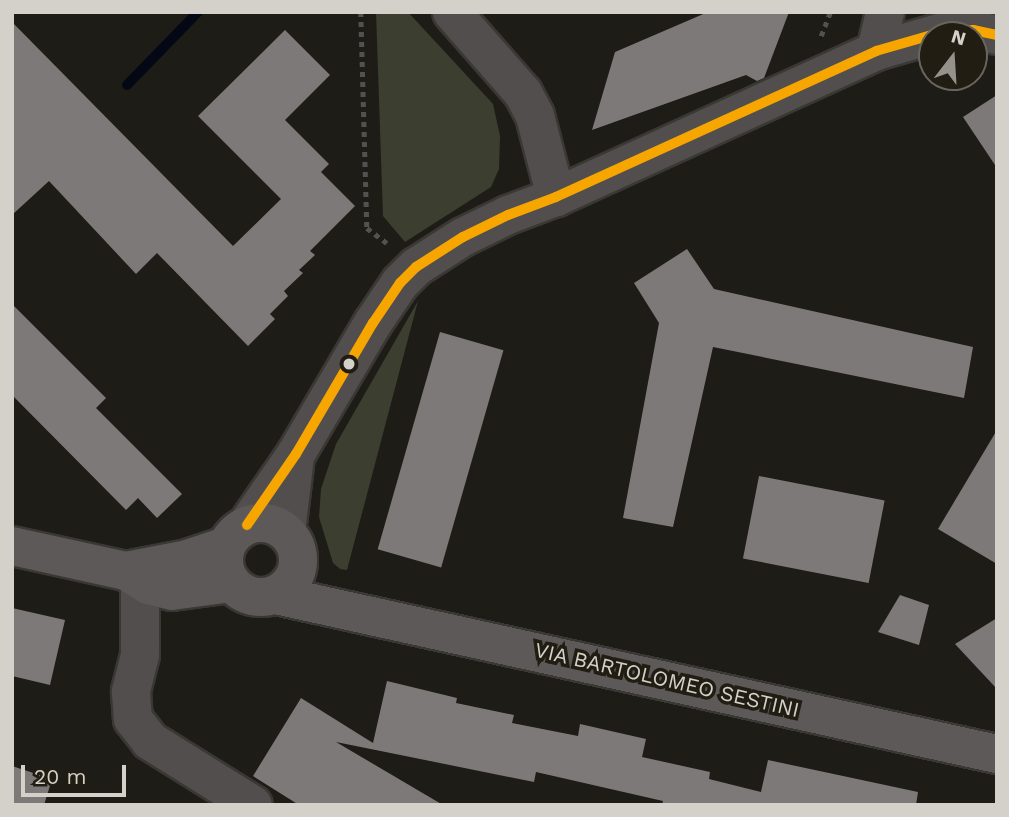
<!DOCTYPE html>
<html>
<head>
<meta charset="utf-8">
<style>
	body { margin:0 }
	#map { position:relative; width:1009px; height:817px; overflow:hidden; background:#1e1c16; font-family:"Work Sans",sans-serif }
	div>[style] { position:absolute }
	.green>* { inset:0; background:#3c3f2f }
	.stream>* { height:10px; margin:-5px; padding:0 5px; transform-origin:5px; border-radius:5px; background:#030814 }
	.building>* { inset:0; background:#7d7978; transform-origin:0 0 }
	.path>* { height:4.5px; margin-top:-2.25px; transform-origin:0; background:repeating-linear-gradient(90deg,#545250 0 5px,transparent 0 10px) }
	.roads { filter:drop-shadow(2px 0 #3a3834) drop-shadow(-2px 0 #3a3834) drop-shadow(0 2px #3a3834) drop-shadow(0 -2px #3a3834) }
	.minor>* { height:38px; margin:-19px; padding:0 19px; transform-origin:19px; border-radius:19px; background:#514e4d }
	.secondary>* { height:38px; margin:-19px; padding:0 19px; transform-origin:19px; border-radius:19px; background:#5c5958 }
	.secondary>.ring { margin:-19px; padding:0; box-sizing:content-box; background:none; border:38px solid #5c5958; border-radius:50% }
	.bus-1>* { height:10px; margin:-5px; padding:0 5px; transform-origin:5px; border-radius:5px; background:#f7a600 }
	.dots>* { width:19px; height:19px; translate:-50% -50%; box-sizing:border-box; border:4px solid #221d13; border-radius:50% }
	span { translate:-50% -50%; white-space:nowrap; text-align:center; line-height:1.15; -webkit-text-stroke:7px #221d13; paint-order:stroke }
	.street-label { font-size:21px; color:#d4d1ca }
	.frame { position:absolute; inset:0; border:14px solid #d4d1ca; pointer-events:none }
	.north { position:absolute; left:918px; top:21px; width:70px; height:70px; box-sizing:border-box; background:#221d13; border:2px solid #69655c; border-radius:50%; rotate:17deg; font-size:19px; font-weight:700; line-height:28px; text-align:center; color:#d4d1ca }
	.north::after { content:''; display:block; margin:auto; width:24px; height:32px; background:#94928b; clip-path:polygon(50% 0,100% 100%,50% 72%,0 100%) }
	.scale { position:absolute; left:21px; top:765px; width:105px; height:32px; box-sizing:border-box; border:4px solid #d4d1ca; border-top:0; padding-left:9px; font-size:21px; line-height:24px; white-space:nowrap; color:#d4d1ca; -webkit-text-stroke:5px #221d13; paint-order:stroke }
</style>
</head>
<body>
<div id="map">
	<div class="green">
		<i style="clip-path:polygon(376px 12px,408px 12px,493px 104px,500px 136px,499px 169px,491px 187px,405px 242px,383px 216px)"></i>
		<i style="clip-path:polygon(418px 301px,347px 570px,340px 569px,333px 563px,319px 517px,321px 489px,336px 444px)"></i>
	</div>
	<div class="stream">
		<i style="left:127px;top:85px;width:102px;rotate:-45.8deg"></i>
	</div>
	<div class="building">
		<i style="clip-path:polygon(708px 12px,789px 12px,764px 78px,757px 81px,746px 75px,592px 130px,615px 52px)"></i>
		<i style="clip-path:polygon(12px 22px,233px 246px,281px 199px,198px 116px,285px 30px,330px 75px,285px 120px,329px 164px,321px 172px,355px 206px,310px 251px,315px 255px,299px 270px,303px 273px,284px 291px,288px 296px,270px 314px,275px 319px,248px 346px,157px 253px,136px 274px,49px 181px,12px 215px)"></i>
		<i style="clip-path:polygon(997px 95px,997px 168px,963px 117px)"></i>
		<i style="clip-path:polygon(687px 249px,714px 289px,973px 347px,964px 398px,713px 347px,673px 527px,623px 518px,659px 323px,634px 283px)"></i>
		<i style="clip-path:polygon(12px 304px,106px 398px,96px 408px,182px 494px,157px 518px,138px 498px,126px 510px,12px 395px)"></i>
		<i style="left:440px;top:332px;width:66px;height:226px;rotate:16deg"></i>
		<i style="clip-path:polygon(997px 430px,997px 564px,938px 529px)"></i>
		<i style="left:759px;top:476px;width:128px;height:84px;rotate:11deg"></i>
		<i style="clip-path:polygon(900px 595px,929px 605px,919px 645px,878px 632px)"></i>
		<i style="clip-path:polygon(12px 608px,65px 620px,50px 685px,12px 676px)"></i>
		<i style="clip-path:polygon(997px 618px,997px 689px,955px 644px)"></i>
		<i style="clip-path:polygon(387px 681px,457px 698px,456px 703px,514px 715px,512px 723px,578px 736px,580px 724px,646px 739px,642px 757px,710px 772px,709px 779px,761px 792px,768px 760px,918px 792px,916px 805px,662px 805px,663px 801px,536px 772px,534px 782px,336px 742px,443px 805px,299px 805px,253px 776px,301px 698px,373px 743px)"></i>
		<i style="clip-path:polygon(12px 766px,52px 779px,44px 805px,12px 805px)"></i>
	</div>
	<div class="path">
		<i style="left:361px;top:12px;width:216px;rotate:88.4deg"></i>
		<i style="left:367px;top:228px;width:25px;rotate:37deg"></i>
		<i style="left:821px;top:36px;width:26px;rotate:-69deg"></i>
	</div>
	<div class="roads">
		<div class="minor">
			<i style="left:452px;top:12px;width:108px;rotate:48.8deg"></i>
			<i style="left:523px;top:93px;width:26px;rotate:62deg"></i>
			<i style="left:535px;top:116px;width:84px;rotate:75.5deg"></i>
			<i style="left:876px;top:51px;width:40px;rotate:-77deg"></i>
			<i style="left:247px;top:525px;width:86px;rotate:-55.4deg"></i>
			<i style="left:296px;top:454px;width:152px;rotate:-59.6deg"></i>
			<i style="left:373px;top:323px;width:48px;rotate:-56deg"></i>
			<i style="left:400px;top:283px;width:23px;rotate:-45deg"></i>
			<i style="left:416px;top:267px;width:56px;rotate:-32.6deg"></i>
			<i style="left:463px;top:237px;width:50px;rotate:-26.1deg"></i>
			<i style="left:508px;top:215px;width:51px;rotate:-20.6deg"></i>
			<i style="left:556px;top:197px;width:352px;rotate:-24.5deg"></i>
			<i style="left:876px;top:51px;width:76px;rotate:-16deg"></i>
			<i style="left:949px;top:30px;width:24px"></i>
			<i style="left:973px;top:30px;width:25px;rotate:12deg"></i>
			<i style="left:286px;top:532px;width:77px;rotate:-83.2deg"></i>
			<i style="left:140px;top:581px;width:74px;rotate:90deg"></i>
			<i style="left:140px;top:655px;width:38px;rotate:104deg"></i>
			<i style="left:131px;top:692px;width:27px;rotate:86deg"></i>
			<i style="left:133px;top:719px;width:28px;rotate:52deg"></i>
			<i style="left:150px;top:741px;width:121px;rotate:31.9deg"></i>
		</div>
		<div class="secondary">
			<i class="ring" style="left:224px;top:523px;width:36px;height:36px"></i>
			<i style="left:12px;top:546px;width:117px;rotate:12.4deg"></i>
			<i style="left:126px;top:571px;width:62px;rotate:-11.1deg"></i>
			<i style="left:187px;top:559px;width:41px;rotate:-18.4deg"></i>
			<i style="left:126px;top:571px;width:26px;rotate:32deg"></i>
			<i style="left:148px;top:585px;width:25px;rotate:14deg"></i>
			<i style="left:172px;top:591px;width:60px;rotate:-7.7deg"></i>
			<i style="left:276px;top:595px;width:738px;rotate:12.44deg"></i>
		</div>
	</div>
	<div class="bus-1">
		<i style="left:247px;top:525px;width:86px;rotate:-55.4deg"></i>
		<i style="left:296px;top:454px;width:152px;rotate:-59.6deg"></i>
		<i style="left:373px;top:323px;width:48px;rotate:-56deg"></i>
		<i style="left:400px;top:283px;width:23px;rotate:-45deg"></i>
		<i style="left:416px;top:267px;width:56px;rotate:-32.6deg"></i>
		<i style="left:463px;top:237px;width:50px;rotate:-26.1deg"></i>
		<i style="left:508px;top:215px;width:51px;rotate:-20.6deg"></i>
		<i style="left:556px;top:197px;width:352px;rotate:-24.5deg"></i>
		<i style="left:876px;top:51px;width:76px;rotate:-16deg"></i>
		<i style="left:949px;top:30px;width:24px"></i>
		<i style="left:973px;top:30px;width:25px;rotate:12deg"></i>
	</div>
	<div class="dots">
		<i style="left:349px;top:364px;background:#d4d1ca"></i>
	</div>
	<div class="street-label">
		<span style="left:667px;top:680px;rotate:13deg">VIA BARTOLOMEO SESTINI</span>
	</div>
	<div class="frame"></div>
	<div class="north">N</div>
	<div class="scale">20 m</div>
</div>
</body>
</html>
